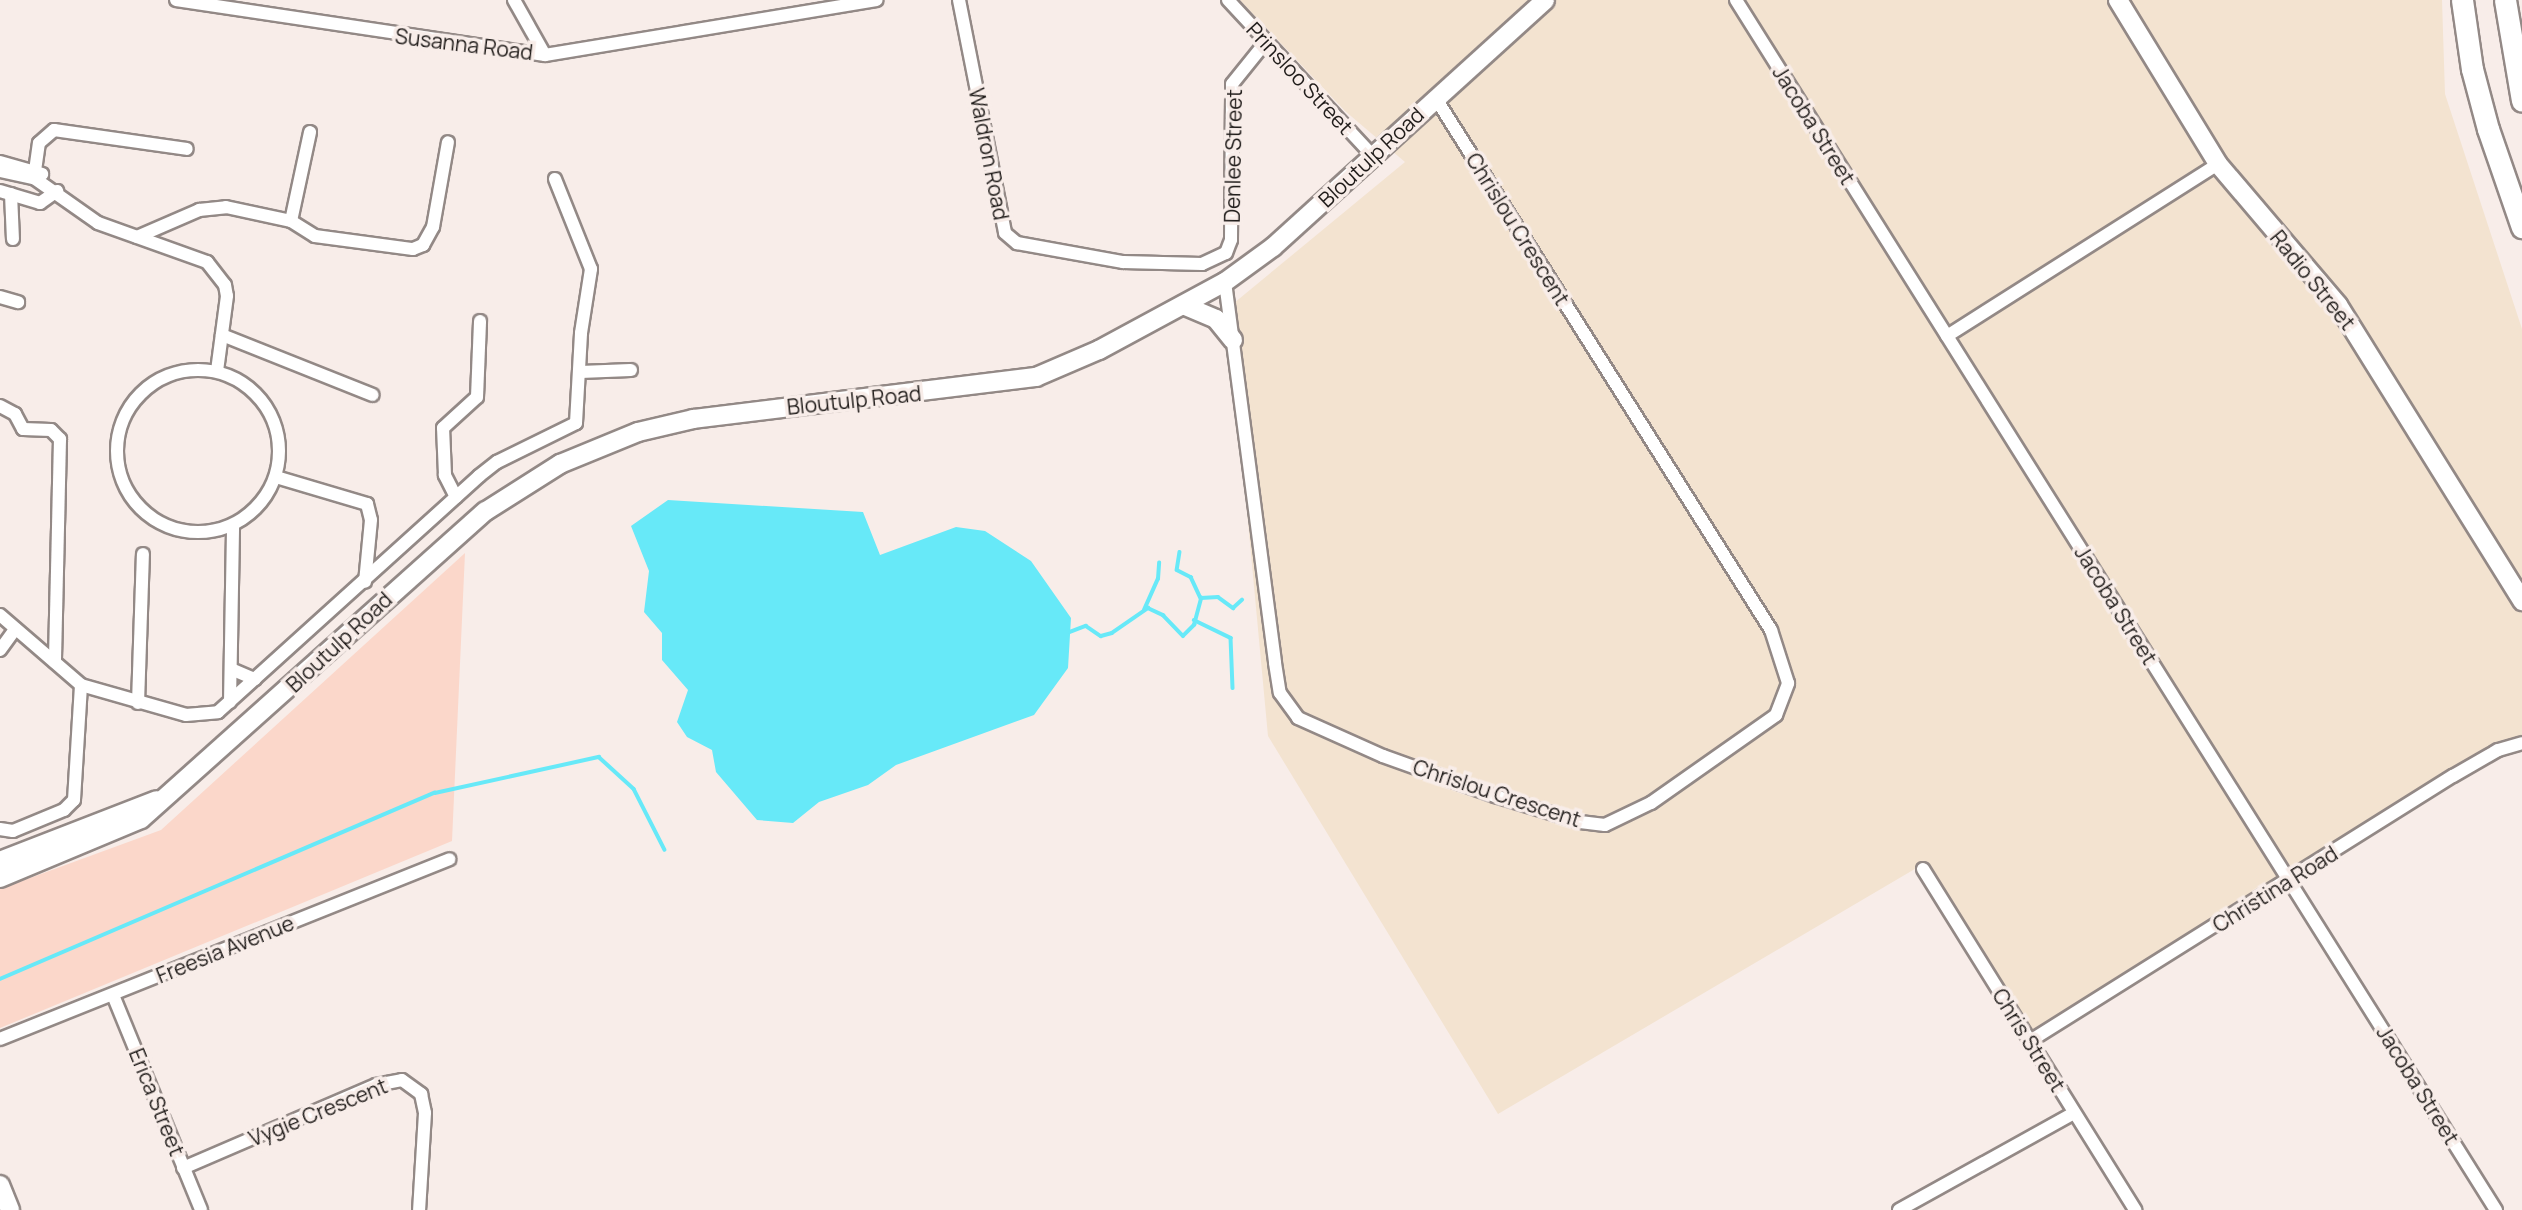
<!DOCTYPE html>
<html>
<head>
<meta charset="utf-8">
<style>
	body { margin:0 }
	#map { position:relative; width:2522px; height:1210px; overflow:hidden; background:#f8ede9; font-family:Manrope,sans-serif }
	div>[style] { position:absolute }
	.industrial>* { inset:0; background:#f3e3d0 }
	.green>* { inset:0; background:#fbd7ca }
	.water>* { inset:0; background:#67e9f8 }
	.stream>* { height:3.5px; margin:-1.75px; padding:0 1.75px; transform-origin:1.75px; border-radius:1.75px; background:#67e9f8 }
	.roads { filter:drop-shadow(2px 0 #938986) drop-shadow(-2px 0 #938986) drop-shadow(0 2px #938986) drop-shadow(0 -2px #938986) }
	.street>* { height:12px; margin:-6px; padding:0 6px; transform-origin:6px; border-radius:6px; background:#fff }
	.street>.ring { margin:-6px; padding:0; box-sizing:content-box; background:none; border:12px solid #fff; border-radius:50% }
	.secondary>* { height:18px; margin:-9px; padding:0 9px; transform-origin:9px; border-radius:9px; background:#fff }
	.highway>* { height:21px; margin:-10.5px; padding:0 10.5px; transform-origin:10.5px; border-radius:10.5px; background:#fff }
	span { translate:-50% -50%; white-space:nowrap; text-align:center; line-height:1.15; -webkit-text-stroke:7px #f8ede9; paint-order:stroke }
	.street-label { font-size:21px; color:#201c1a }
</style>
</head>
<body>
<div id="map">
	<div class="industrial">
		<i style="clip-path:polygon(1240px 0,2442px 0,2445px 94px,2522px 329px,2522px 735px,2034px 1032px,1925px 863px,1498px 1114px,1268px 736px,1228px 308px,1405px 162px,1345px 111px)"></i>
	</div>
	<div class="green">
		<i style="clip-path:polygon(465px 553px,452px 841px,0 1028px,0 889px,161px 830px)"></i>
	</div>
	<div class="water">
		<i style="clip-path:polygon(668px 500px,863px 512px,880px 555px,956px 527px,985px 531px,1031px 561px,1071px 618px,1068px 668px,1034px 715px,896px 765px,868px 785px,819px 802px,793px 823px,757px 820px,716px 772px,712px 750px,687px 737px,677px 722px,688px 690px,662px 660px,662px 633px,644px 612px,649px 571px,631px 526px)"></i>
	</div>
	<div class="stream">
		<i style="left:1180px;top:552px;width:18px;rotate:99deg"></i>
		<i style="left:1177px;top:570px;width:16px;rotate:27deg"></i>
		<i style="left:1191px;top:577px;width:23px;rotate:65deg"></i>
		<i style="left:1144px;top:610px;width:34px;rotate:-66deg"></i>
		<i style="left:1158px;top:579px;width:16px;rotate:-86deg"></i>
		<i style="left:1194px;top:620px;width:41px;rotate:25.9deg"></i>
		<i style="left:1231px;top:638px;width:50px;rotate:87.7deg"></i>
		<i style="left:1070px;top:632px;width:17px;rotate:-21deg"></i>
		<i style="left:1086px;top:626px;width:18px;rotate:34deg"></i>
		<i style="left:1101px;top:636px;width:11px;rotate:-15deg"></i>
		<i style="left:1112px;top:633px;width:44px;rotate:-34.8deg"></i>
		<i style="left:1148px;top:608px;width:17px;rotate:25deg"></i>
		<i style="left:1163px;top:615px;width:29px;rotate:46deg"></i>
		<i style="left:1183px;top:636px;width:16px;rotate:-45deg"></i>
		<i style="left:1194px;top:625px;width:28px;rotate:-75deg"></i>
		<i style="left:1201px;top:598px;width:17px;rotate:-3deg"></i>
		<i style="left:1218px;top:597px;width:19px;rotate:36deg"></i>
		<i style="left:1233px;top:608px;width:12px;rotate:-42deg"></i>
		<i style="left:0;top:979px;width:473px;rotate:-23.2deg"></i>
		<i style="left:435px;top:793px;width:168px;rotate:-12.4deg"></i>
		<i style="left:599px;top:757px;width:47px;rotate:42.4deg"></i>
		<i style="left:634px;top:789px;width:68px;rotate:63.1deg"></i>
	</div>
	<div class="roads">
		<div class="street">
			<i style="left:176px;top:0;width:373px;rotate:8.5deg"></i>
			<i style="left:545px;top:55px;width:336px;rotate:-9.4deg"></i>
			<i style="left:514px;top:0;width:63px;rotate:60.6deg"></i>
			<i style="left:959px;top:0;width:237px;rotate:78.8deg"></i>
			<i style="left:1005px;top:233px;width:16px;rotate:40deg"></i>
			<i style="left:1017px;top:243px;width:108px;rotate:10.2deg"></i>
			<i style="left:1123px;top:262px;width:79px;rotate:1.5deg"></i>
			<i style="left:1202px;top:264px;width:26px;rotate:-25deg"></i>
			<i style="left:1226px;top:253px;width:14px;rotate:-69deg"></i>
			<i style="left:1231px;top:240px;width:156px;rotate:-89.6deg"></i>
			<i style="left:1232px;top:84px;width:53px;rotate:-51.2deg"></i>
			<i style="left:1228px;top:0;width:213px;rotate:47.1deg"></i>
			<i style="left:1736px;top:0;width:1429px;rotate:57.87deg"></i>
			<i style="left:0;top:162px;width:44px;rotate:15.9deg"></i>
			<i style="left:0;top:171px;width:35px;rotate:12deg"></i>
			<i style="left:34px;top:178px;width:78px;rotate:35.1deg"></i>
			<i style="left:98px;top:223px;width:116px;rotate:19.7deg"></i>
			<i style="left:207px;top:262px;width:29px;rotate:52deg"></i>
			<i style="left:225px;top:285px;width:11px;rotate:80deg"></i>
			<i style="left:227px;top:296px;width:76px;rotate:97.6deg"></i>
			<i style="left:34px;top:178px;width:35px;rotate:-82deg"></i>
			<i style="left:39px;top:143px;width:20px;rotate:-41deg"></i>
			<i style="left:54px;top:130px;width:134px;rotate:8.1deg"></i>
			<i style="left:0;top:191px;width:42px;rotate:16.7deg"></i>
			<i style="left:40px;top:203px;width:21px;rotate:-35deg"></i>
			<i style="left:11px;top:194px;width:45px;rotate:87.5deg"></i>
			<i style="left:291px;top:221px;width:91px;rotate:-77.9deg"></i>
			<i style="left:137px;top:237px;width:68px;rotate:-23.5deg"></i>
			<i style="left:199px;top:210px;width:27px;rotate:-6deg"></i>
			<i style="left:226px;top:207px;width:66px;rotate:12.2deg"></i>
			<i style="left:291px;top:221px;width:28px;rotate:32deg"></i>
			<i style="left:315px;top:236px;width:99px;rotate:7.6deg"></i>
			<i style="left:413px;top:249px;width:11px;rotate:-22deg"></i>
			<i style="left:423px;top:245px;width:21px;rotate:-61deg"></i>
			<i style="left:433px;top:227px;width:86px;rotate:-80deg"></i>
			<i style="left:1225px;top:282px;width:384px;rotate:82.5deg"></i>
			<i style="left:1275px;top:663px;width:30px;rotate:81deg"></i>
			<i style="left:1280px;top:693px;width:31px;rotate:54deg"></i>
			<i style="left:1298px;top:718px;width:93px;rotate:24.1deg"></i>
			<i style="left:1383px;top:756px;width:119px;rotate:19.7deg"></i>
			<i style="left:1495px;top:796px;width:89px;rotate:17deg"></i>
			<i style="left:1580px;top:822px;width:25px;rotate:7deg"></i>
			<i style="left:1605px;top:825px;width:51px;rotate:-25.6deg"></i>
			<i style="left:1651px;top:803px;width:153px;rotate:-35.1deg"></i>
			<i style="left:1776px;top:715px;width:34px;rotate:-69deg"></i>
			<i style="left:1788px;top:683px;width:56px;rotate:-107.8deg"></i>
			<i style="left:1771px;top:630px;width:630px;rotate:-122.23deg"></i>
			<i style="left:0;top:297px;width:19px;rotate:16deg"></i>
			<i style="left:222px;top:335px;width:162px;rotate:21.7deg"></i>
			<i style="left:1947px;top:336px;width:321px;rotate:-32.4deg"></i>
			<i class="ring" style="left:117px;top:370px;width:150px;height:150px"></i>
			<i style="left:580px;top:372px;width:51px;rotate:-2.2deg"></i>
			<i style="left:0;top:406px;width:17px;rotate:28deg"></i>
			<i style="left:15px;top:414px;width:17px;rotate:62deg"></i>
			<i style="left:23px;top:429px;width:28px;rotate:2deg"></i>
			<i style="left:51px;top:430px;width:13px;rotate:45deg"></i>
			<i style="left:60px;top:439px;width:223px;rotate:91.3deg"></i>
			<i style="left:276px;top:477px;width:95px;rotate:16.5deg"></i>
			<i style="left:367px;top:504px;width:16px;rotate:76deg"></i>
			<i style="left:371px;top:520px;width:62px;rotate:95.5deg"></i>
			<i style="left:456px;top:497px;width:25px;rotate:-117deg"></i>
			<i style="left:445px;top:475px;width:47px;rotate:-92.4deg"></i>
			<i style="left:443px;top:428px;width:46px;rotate:-42.4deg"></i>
			<i style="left:477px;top:397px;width:76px;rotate:-87.7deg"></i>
			<i style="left:0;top:615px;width:107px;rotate:40.8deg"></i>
			<i style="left:81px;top:685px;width:109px;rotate:15.9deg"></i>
			<i style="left:186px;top:715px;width:32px;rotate:-5deg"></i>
			<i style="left:218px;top:712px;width:352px;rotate:-42.1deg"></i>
			<i style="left:479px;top:476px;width:23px;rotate:-38deg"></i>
			<i style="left:497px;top:462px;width:88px;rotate:-26.3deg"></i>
			<i style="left:576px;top:423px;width:90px;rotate:-86.8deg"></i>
			<i style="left:581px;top:333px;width:65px;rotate:-81.1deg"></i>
			<i style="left:591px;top:269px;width:97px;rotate:-111.8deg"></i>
			<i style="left:0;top:650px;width:26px;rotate:-54deg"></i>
			<i style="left:231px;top:669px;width:26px;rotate:23deg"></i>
			<i style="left:230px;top:702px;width:177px;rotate:-89deg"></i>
			<i style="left:138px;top:703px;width:149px;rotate:-88.1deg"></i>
			<i style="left:0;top:829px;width:13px;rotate:9deg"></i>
			<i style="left:13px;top:831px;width:55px;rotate:-22.4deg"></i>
			<i style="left:64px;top:810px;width:14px;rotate:-45deg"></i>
			<i style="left:74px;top:800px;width:115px;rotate:-86.5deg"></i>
			<i style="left:1923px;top:869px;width:402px;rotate:58.1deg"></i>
			<i style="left:113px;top:995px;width:232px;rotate:67.7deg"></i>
			<i style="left:0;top:1039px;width:484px;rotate:-21.8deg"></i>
			<i style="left:2030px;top:1041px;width:499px;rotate:-32.1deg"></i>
			<i style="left:2453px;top:776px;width:52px;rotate:-30deg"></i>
			<i style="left:2498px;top:750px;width:25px;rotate:-16deg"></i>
			<i style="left:183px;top:1168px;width:210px;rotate:-23.3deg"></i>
			<i style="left:376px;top:1085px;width:26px;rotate:-11deg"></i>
			<i style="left:402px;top:1080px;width:24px;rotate:36deg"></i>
			<i style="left:421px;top:1094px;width:19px;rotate:78deg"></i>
			<i style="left:425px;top:1113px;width:97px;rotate:93.5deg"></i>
			<i style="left:1899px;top:1210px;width:200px;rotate:-29deg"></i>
		</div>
		<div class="secondary">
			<i style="left:2118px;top:0;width:192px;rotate:58.6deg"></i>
			<i style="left:2218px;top:164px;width:185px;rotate:49.6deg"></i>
			<i style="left:2338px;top:305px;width:349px;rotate:58.1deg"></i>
			<i style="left:1183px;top:305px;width:36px;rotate:23deg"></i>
			<i style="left:1216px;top:319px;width:27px;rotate:51deg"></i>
			<i style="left:0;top:861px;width:168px;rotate:-21.2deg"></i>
			<i style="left:0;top:878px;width:153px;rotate:-22.7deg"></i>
			<i style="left:141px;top:819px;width:462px;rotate:-41.8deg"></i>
			<i style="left:486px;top:511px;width:88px;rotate:-32.4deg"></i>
			<i style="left:560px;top:464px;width:84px;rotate:-22.3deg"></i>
			<i style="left:638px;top:432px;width:57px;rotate:-13.3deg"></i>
			<i style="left:693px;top:419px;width:346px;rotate:-7deg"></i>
			<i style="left:1036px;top:377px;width:69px;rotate:-23.2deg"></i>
			<i style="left:1099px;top:350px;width:143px;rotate:-28.4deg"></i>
			<i style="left:1225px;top:282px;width:59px;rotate:-36.1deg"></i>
			<i style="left:1273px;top:247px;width:367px;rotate:-42.2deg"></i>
			<i style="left:0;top:1185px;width:27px;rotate:68deg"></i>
		</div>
		<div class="highway">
			<i style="left:2462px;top:0;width:70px;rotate:81.8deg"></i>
			<i style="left:2472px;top:69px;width:62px;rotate:75.1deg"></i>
			<i style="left:2488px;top:129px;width:104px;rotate:70.9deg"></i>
			<i style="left:2505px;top:0;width:102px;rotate:80.4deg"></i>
		</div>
	</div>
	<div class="street-label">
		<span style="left:464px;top:44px;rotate:7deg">Susanna Road</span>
		<span style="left:1300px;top:78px;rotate:47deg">Prinsloo Street</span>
		<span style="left:1814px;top:125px;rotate:58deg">Jacoba Street</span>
		<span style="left:989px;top:154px;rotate:79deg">Waldron Road</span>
		<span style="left:1233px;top:156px;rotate:-89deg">Denlee Street</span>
		<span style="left:1371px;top:157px;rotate:-43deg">Bloutulp Road</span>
		<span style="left:1518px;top:229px;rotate:58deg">Chrislou Crescent</span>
		<span style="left:2313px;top:280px;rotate:51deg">Radio Street</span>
		<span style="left:854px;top:400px;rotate:-6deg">Bloutulp Road</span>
		<span style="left:2116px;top:605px;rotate:58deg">Jacoba Street</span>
		<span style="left:339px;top:642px;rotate:-43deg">Bloutulp Road</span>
		<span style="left:1497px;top:793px;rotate:18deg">Chrislou Crescent</span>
		<span style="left:2275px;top:889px;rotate:-32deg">Christina Road</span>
		<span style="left:225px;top:949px;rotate:-22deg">Freesia Avenue</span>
		<span style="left:2029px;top:1040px;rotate:58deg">Chris Street</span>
		<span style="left:2418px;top:1085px;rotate:58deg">Jacoba Street</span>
		<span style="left:157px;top:1102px;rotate:68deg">Erica Street</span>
		<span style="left:318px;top:1112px;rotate:-22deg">Vygie Crescent</span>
	</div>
</div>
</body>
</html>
